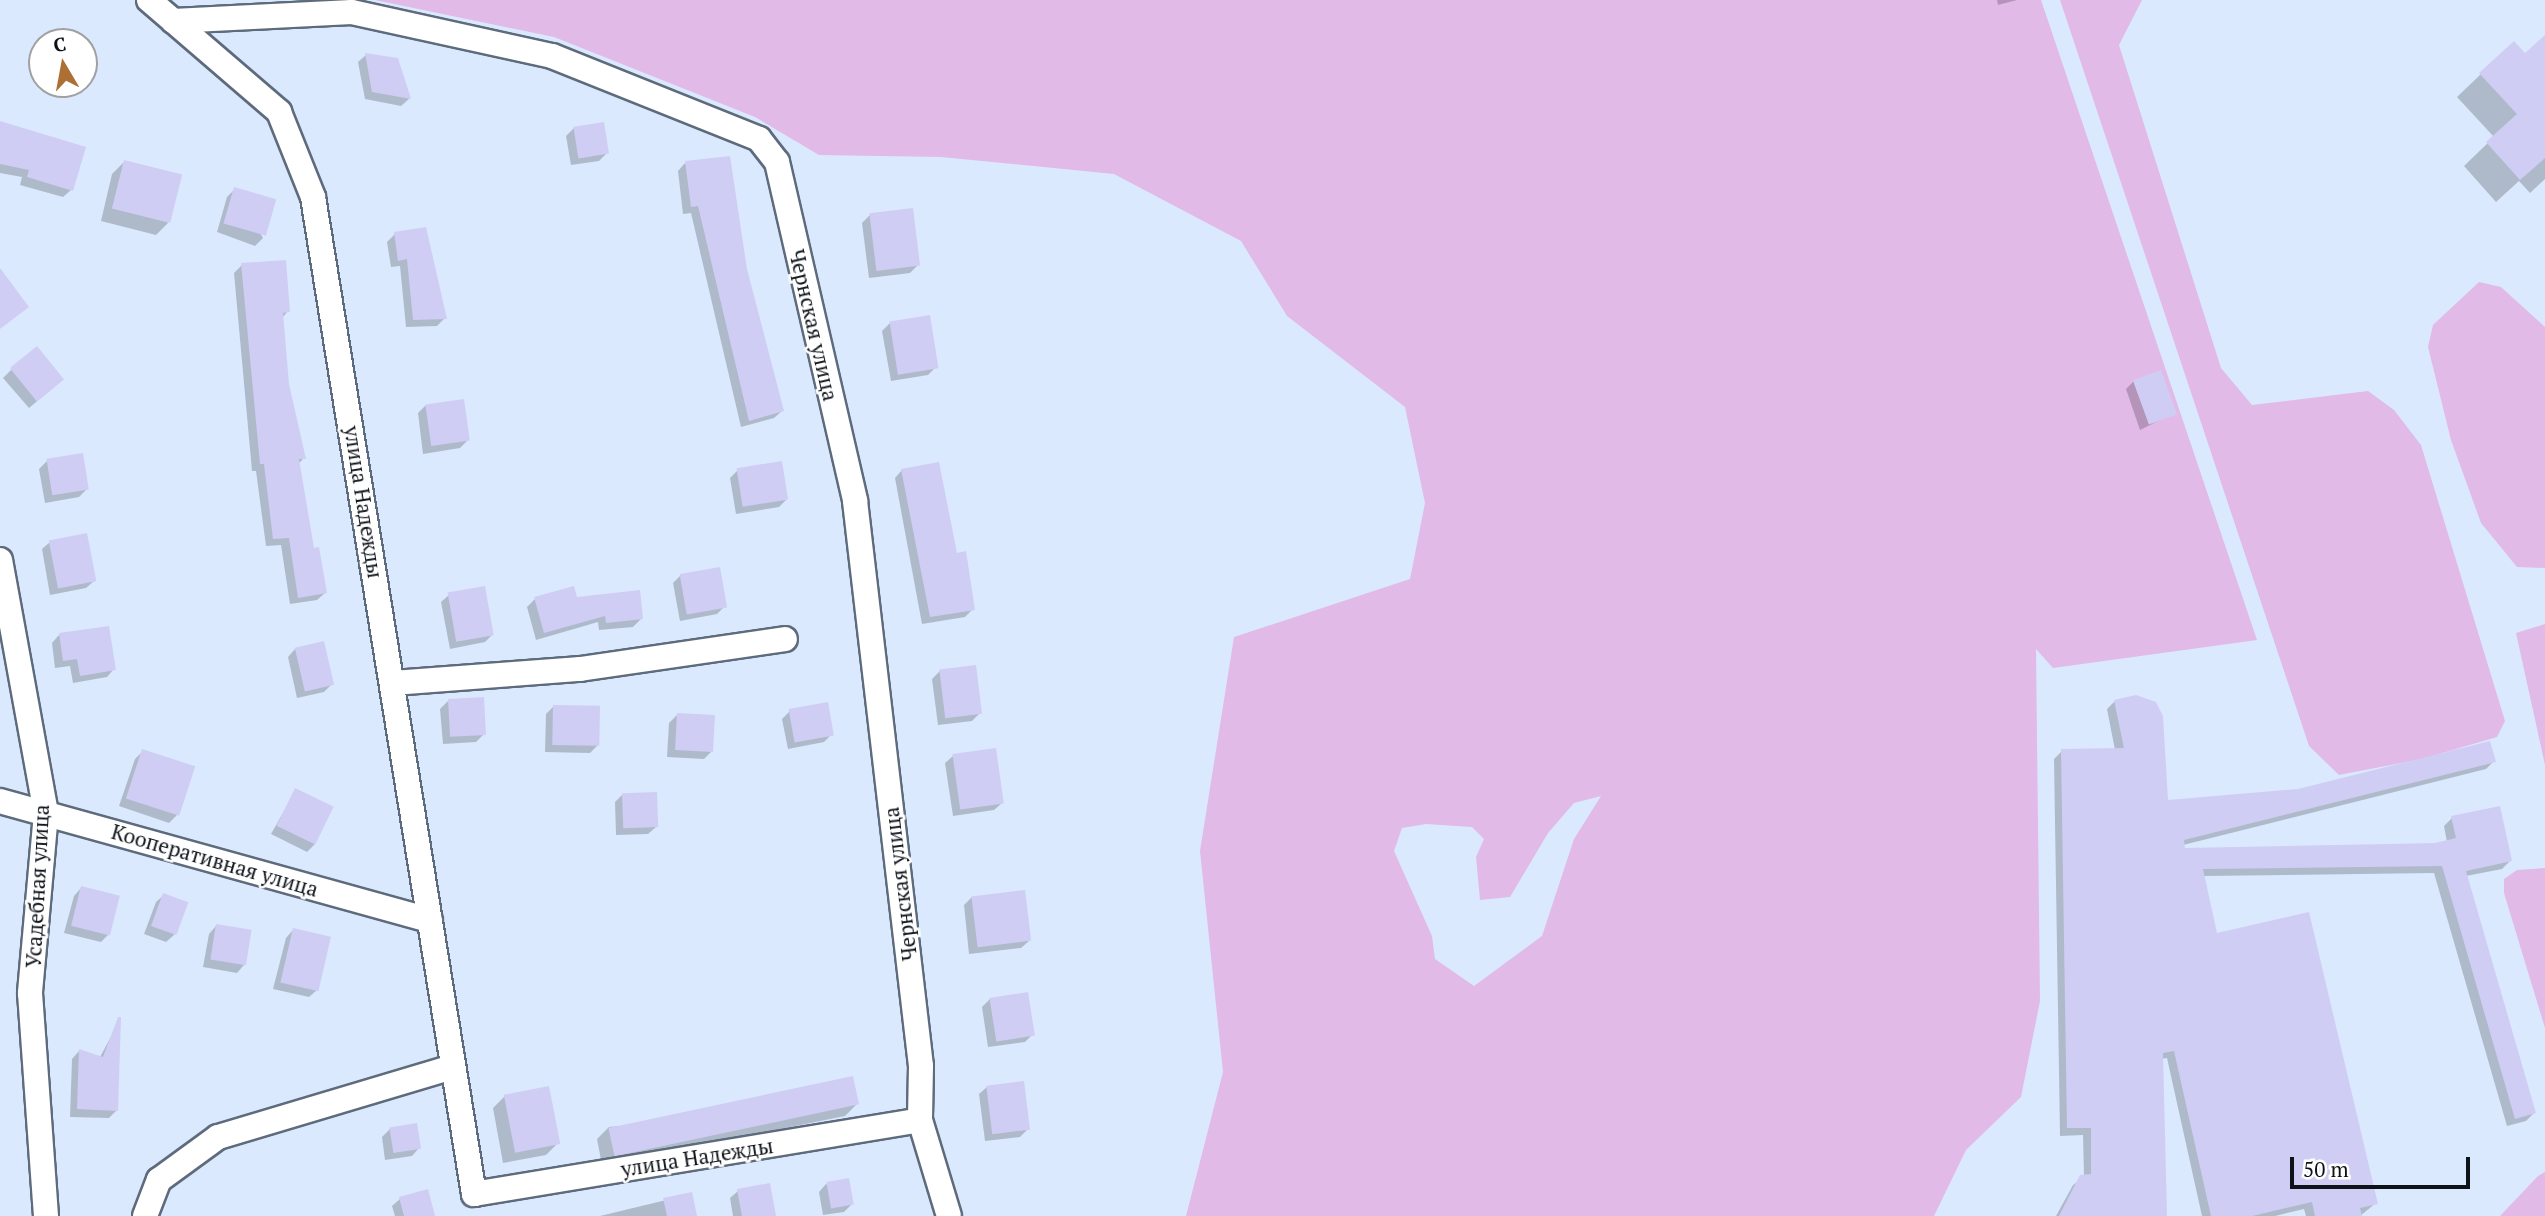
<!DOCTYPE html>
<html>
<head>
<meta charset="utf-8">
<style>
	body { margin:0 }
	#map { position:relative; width:2545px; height:1216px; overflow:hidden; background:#dae9fd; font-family:"PT Serif",serif }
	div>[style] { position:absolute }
	.green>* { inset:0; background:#e1bae7 }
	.shadow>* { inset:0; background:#0003 }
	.building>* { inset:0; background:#d0cdf4; transform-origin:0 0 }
	.roads { filter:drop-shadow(2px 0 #5e6b7c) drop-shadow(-2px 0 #5e6b7c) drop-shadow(0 2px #5e6b7c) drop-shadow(0 -2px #5e6b7c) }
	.street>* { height:24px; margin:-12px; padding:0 12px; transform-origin:12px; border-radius:12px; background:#fff }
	span { translate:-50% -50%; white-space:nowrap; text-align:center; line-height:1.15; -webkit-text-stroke:5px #fff; paint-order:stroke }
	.street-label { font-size:21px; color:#0e1319 }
	.north { position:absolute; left:28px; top:28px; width:70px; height:70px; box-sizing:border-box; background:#fff; border:2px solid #9fa1a3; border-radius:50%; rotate:350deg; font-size:19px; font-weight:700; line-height:28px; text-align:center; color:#0e1319 }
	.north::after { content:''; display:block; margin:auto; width:24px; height:32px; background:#ad7034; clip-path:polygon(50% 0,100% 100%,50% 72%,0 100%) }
	.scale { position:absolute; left:2290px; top:1157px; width:180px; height:32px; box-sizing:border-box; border:4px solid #0e1319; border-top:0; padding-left:9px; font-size:21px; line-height:24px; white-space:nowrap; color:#0e1319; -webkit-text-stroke:5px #fff; paint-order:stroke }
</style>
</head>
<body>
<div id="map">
	<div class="green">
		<i style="clip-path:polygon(evenodd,375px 0,2041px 0,2257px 640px,2053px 668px,2036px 649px,2040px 1001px,2021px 1097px,1966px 1150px,1934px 1216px,1186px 1216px,1223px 1072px,1200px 851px,1234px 637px,1410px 579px,1425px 503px,1405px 407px,1287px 316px,1241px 241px,1114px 174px,941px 157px,819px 155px,755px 117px,554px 37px,375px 0,1601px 796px,1574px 839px,1542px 936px,1474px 986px,1435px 959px,1432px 936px,1394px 851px,1402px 828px,1426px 824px,1472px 827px,1484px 839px,1476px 857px,1480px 900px,1510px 897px,1548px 833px,1574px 803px,1601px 796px)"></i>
		<i style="clip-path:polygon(2060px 0,2142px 0,2119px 45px,2221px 368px,2252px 405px,2368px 391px,2394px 410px,2421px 445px,2505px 721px,2497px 737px,2422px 759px,2339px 775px,2309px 746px)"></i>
		<i style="clip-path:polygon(2479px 282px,2501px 287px,2545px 327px,2545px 568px,2517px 567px,2481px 523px,2451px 440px,2428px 347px,2433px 325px)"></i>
		<i style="clip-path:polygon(2545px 624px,2545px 765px,2516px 633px)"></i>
		<i style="clip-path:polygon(2545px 868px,2545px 1028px,2504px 893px,2504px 879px,2517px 870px)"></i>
		<i style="clip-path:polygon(2545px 1172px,2545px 1216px,2500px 1216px,2538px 1176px)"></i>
	</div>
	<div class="shadow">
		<i style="clip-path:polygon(1997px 0,2017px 0,1998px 5px)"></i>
		<i style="clip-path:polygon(2545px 37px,2545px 179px,2530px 193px,2519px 181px,2496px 202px,2464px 166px,2494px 137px,2457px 97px,2481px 74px,2525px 56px)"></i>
		<i style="clip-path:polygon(366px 55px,409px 99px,401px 106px,365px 99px,358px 62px)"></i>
		<i style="clip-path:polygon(0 124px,71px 190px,63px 197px,20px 185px,22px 177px,0 173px)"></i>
		<i style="clip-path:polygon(574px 128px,607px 153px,599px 161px,571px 165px,566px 136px)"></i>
		<i style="clip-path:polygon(124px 162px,168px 223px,156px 235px,101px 221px,112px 174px)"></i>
		<i style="clip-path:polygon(685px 163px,746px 269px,782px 411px,774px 418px,741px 427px,691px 213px,683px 214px,678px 171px)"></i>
		<i style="clip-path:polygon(235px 189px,263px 238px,255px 246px,217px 232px,227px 197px)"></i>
		<i style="clip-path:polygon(870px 215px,918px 265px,910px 273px,869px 278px,862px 223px)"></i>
		<i style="clip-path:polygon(395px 234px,445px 318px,437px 326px,406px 327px,400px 266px,391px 267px,387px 242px)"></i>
		<i style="clip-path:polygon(242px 265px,288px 311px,282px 318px,287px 385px,304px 458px,298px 464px,313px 550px,325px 593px,317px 600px,290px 604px,281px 545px,266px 546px,256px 471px,252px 471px,234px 273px)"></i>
		<i style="clip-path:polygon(890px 323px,936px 367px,928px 375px,891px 381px,882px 331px)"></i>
		<i style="clip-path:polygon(11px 370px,54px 387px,29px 408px,3px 378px)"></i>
		<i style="clip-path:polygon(2134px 381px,2174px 413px,2140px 430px,2126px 389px)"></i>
		<i style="clip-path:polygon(426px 405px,468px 440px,460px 448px,423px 454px,418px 413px)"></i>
		<i style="clip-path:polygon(47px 461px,87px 489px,79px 497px,45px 503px,39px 469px)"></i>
		<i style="clip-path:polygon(738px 470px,786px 500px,779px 507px,736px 514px,730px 478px)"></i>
		<i style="clip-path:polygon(902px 470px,973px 609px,965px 617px,922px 624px,895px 478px)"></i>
		<i style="clip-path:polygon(50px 542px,94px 581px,86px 588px,50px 595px,42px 549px)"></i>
		<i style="clip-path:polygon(681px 575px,725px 606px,717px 614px,680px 621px,673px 583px)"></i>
		<i style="clip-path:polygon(449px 595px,493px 634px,485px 642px,450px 649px,441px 602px)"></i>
		<i style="clip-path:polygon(535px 599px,575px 599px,641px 619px,633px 627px,599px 630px,598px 622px,536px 640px,527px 607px)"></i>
		<i style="clip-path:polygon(59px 635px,114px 669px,107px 677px,73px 683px,70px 666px,55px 668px,52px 643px)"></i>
		<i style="clip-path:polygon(295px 649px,332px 684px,324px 692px,297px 698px,288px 657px)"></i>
		<i style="clip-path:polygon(940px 671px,980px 713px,972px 721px,938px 725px,932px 679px)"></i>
		<i style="clip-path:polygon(448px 701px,484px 734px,476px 742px,443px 744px,440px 709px)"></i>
		<i style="clip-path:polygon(2115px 701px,2166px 802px,2298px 791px,2494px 761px,2486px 769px,2183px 845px,2183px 849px,2435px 844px,2447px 842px,2444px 826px,2452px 818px,2510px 861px,2502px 869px,2466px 876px,2534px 1113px,2526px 1121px,2507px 1126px,2434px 873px,2203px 876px,2216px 935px,2376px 1203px,2360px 1216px,2306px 1216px,2304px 1209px,2275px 1216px,2202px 1216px,2167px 1058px,2161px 1059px,2162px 1216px,2056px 1216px,2073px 1185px,2084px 1177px,2083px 1135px,2060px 1136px,2054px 759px,2062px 751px,2115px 750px,2107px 709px)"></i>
		<i style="clip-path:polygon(554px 706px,598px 745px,590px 753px,545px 752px,546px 714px)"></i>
		<i style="clip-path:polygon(790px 711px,832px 734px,824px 742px,788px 749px,782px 719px)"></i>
		<i style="clip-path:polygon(677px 715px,711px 752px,704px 759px,667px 757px,669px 723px)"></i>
		<i style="clip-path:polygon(143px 751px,177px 815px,169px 823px,119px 806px,135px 759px)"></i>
		<i style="clip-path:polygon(953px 756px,1002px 803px,994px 810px,953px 816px,945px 763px)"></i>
		<i style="clip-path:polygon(296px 790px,315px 844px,307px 852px,271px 834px)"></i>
		<i style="clip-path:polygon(623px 794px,656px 827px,648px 834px,616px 835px,615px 802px)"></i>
		<i style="clip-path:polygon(81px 888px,109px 934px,101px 942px,64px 933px,74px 896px)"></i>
		<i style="clip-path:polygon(164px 895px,174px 935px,166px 942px,144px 934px,156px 902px)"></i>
		<i style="clip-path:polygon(972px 897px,1029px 941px,1021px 948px,969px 954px,964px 905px)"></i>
		<i style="clip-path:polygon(216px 926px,244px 965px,237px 973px,203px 967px,209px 934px)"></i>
		<i style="clip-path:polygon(293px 930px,317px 990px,309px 997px,273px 989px,286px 938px)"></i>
		<i style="clip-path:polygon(990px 999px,1033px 1034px,1025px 1042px,988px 1047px,982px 1007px)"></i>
		<i style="clip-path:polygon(119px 1022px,117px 1110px,109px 1118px,70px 1117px,72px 1059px,79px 1051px,100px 1057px)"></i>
		<i style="clip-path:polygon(987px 1087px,1028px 1129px,1020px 1137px,985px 1141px,979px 1094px)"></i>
		<i style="clip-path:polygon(505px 1096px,558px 1143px,546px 1155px,503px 1163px,493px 1108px)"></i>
		<i style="clip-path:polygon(857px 1104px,845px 1116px,602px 1165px,597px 1139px,609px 1127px)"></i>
		<i style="clip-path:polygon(390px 1129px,419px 1148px,412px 1156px,385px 1160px,382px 1137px)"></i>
		<i style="clip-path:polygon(826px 1184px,852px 1204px,844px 1212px,823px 1215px,819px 1192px)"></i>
		<i style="clip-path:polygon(738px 1191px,773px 1216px,733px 1216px,730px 1198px)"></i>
		<i style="clip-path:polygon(691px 1194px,695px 1216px,600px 1216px)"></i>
		<i style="clip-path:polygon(400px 1199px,433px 1216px,395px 1216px,392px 1206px)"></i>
	</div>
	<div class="building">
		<i style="clip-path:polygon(2545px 35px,2545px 158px,2520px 180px,2486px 142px,2517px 114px,2479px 73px,2514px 41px,2525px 53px)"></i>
		<i style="clip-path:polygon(365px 53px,398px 58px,411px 99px,372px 92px)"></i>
		<i style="clip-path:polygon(0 121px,86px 147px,73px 191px,27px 177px,29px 170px,0 164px)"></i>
		<i style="left:604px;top:122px;width:32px;height:31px;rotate:81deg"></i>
		<i style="clip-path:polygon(730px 156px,747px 269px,784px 411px,749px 421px,698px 206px,691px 207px,685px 161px)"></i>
		<i style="left:124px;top:160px;width:60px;height:50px;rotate:14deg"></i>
		<i style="left:234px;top:187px;width:44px;height:38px;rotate:16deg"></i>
		<i style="left:913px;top:208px;width:58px;height:44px;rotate:83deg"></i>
		<i style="clip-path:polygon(426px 227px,447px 319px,413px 320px,407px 259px,398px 261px,394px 232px)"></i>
		<i style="clip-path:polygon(286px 260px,290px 312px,283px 313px,289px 384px,306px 459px,299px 459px,314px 548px,319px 547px,327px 593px,298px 598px,289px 538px,273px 539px,264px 464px,260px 464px,241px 263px)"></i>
		<i style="clip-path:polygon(0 268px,29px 307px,0 329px)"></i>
		<i style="left:930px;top:315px;width:54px;height:41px;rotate:81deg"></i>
		<i style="left:37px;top:346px;width:43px;height:35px;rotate:51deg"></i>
		<i style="left:2161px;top:370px;width:47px;height:30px;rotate:70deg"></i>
		<i style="left:464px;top:399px;width:42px;height:39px;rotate:82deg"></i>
		<i style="left:83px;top:453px;width:37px;height:37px;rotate:81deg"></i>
		<i style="left:782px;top:461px;width:39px;height:46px;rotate:81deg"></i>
		<i style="clip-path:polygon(939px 462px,957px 553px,966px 551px,975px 610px,930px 617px,901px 469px)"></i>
		<i style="left:87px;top:533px;width:49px;height:39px;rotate:79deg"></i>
		<i style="left:720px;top:567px;width:41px;height:41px;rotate:80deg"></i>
		<i style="left:485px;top:586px;width:50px;height:38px;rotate:80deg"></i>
		<i style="clip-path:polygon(574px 586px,577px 597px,640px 590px,643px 619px,606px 623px,605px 616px,544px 633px,534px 597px)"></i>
		<i style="clip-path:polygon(109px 626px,116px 670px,80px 676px,77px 659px,63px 661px,59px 633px)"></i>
		<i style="left:324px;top:641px;width:45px;height:30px;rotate:77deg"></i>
		<i style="left:976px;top:665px;width:49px;height:37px;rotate:83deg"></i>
		<i style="clip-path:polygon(2136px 695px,2156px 702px,2163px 716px,2168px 800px,2298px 789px,2490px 741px,2496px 762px,2184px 840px,2185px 848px,2435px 843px,2456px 838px,2451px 816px,2500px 806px,2512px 861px,2466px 871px,2536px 1113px,2515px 1119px,2442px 866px,2203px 869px,2217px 933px,2309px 912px,2378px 1204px,2360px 1208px,2362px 1216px,2315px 1216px,2312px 1202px,2252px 1216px,2211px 1216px,2174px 1051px,2163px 1053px,2167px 1216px,2059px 1216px,2080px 1175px,2091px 1174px,2091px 1128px,2067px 1128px,2061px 749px,2124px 748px,2114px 700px)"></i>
		<i style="left:484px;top:697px;width:38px;height:36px;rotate:87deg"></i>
		<i style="left:828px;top:702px;width:34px;height:40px;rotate:80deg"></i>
		<i style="left:553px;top:705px;width:47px;height:40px;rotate:1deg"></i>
		<i style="left:677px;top:713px;width:38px;height:37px;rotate:3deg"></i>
		<i style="left:996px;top:748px;width:56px;height:44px;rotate:82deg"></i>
		<i style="left:142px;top:749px;width:56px;height:52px;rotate:18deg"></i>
		<i style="left:295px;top:788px;width:43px;height:42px;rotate:26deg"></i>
		<i style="left:657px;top:792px;width:35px;height:35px;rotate:88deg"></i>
		<i style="left:81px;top:886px;width:40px;height:41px;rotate:14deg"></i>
		<i style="left:1025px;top:890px;width:51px;height:54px;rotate:83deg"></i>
		<i style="left:163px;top:893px;width:27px;height:35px;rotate:20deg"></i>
		<i style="left:216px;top:924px;width:36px;height:36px;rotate:9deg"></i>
		<i style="left:293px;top:928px;width:39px;height:56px;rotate:13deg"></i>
		<i style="left:1028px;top:992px;width:44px;height:39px;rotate:81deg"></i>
		<i style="clip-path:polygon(118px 1017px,121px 1017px,118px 1111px,77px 1109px,79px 1049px,103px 1057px)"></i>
		<i style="left:853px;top:1076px;width:29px;height:250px;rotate:78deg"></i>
		<i style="left:1024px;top:1081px;width:49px;height:38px;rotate:83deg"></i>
		<i style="left:549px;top:1086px;width:59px;height:46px;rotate:79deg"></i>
		<i style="left:417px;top:1123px;width:26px;height:28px;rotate:81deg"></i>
		<i style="left:849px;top:1178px;width:27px;height:23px;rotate:80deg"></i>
		<i style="clip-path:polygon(770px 1183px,776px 1216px,742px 1216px,737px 1189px)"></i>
		<i style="clip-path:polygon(428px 1189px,435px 1216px,404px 1216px,399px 1197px)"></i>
		<i style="clip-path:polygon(692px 1192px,697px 1216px,667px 1216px,663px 1198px)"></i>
	</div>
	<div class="roads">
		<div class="street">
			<i style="left:149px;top:0;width:172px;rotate:40.7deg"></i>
			<i style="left:279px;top:112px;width:92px;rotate:68.2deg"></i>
			<i style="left:313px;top:197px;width:1010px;rotate:80.83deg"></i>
			<i style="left:474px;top:1194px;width:452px;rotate:-9.4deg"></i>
			<i style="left:173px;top:21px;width:179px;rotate:-2.9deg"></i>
			<i style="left:352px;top:12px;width:205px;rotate:12.4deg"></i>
			<i style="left:552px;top:56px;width:223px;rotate:21.8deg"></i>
			<i style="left:759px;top:139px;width:29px;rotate:52deg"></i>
			<i style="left:777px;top:162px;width:348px;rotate:77deg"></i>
			<i style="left:855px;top:501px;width:569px;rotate:83.34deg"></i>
			<i style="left:921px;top:1066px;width:54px;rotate:91.1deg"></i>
			<i style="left:920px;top:1120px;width:100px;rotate:73.2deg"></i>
			<i style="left:0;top:560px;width:257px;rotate:79.7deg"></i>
			<i style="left:46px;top:813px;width:181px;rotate:95.1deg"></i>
			<i style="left:30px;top:993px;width:224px;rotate:85.9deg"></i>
			<i style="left:393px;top:683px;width:188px;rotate:-4.3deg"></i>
			<i style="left:580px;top:669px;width:207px;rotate:-8.3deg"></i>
			<i style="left:0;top:801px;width:446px;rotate:15.5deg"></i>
			<i style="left:145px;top:1216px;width:39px;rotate:-69deg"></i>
			<i style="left:159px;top:1180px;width:73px;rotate:-36.1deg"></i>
			<i style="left:218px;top:1137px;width:245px;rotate:-16.6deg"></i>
		</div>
	</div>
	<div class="street-label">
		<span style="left:814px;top:325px;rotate:77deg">Чернская улица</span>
		<span style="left:364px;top:502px;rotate:81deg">улица Надежды</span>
		<span style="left:215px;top:860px;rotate:16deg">Кооперативная улица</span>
		<span style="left:900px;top:884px;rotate:-97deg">Чернская улица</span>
		<span style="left:37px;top:886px;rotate:-87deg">Усадебная улица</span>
		<span style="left:697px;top:1157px;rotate:-9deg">улица Надежды</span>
	</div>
	<div class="north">С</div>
	<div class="scale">50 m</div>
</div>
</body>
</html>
